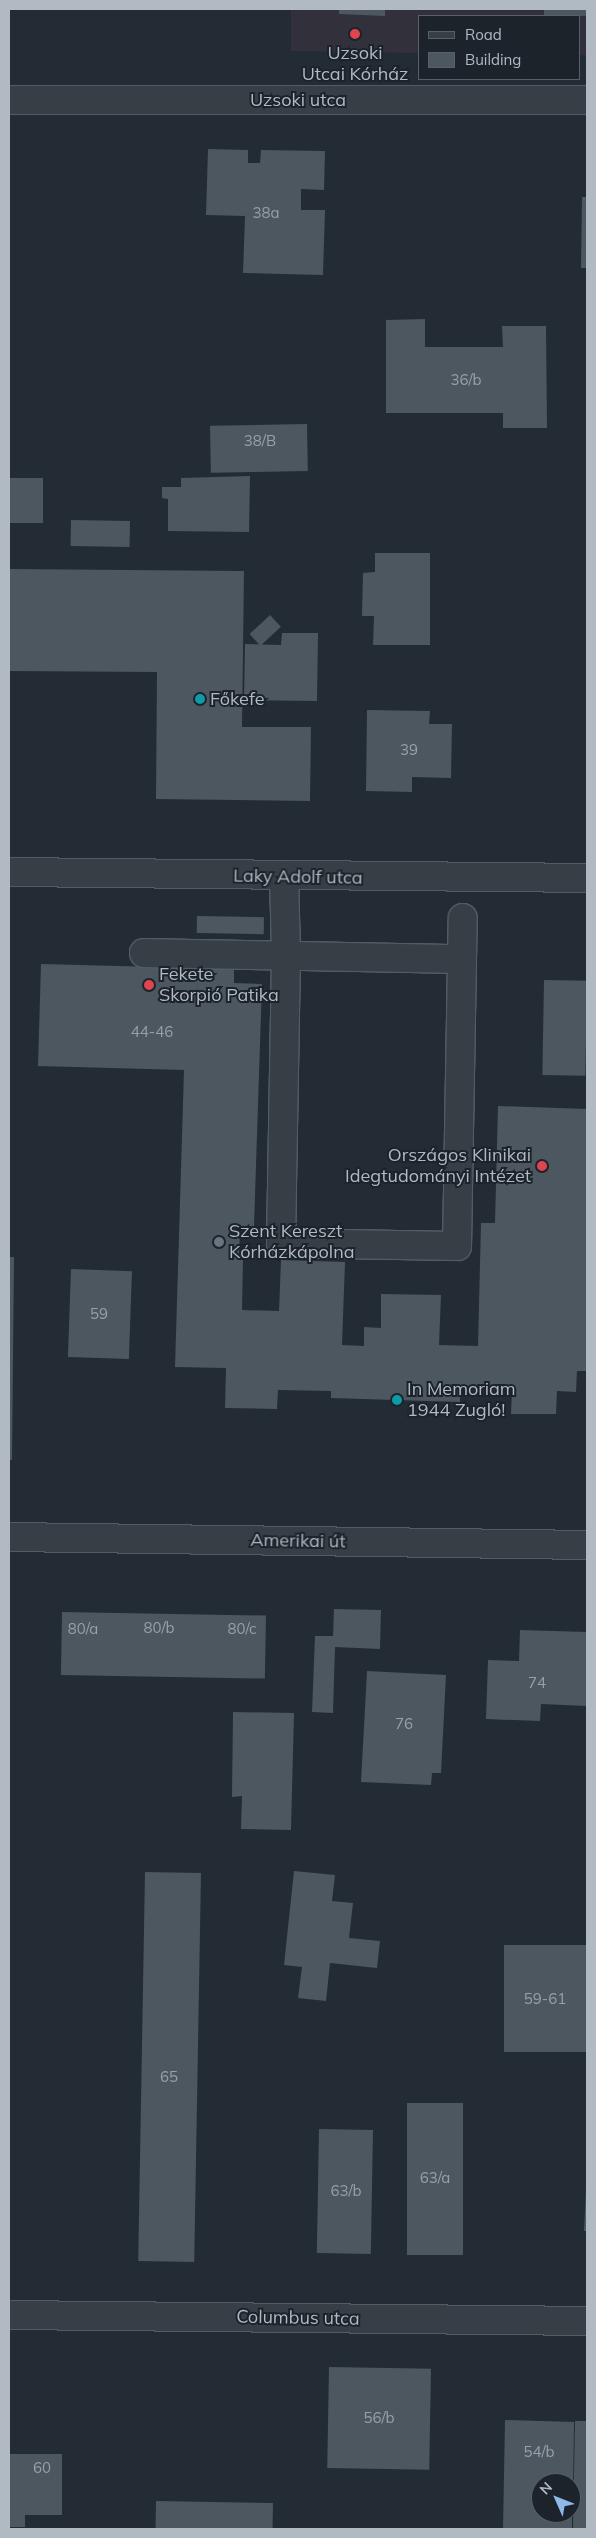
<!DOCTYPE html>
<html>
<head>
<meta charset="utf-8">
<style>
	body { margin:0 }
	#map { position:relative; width:596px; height:2538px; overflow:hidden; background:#232c35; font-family:Mulish,sans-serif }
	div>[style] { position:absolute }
	.medical>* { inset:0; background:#31303b }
	.building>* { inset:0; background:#4c5760; transform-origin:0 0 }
	.roads { filter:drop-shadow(1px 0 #545c63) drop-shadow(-1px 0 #545c63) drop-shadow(0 1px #545c63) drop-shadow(0 -1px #545c63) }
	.minor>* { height:28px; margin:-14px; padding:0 14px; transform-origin:14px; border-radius:14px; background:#363e46 }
	.dots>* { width:14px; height:14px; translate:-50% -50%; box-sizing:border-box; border:2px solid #1c232a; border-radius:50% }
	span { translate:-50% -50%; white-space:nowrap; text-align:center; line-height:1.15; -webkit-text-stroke:4px #1c232a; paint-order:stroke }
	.number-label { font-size:15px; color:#98a0aa }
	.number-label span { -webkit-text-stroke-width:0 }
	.poi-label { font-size:18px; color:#b1b9c2 }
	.left { translate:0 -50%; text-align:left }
	.right { translate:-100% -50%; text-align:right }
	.street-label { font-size:18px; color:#b1b9c2 }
	.frame { position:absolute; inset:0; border:10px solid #b1b9c2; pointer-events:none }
	.legend { position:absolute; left:418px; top:15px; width:162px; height:65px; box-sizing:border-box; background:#1c232a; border:1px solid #585f67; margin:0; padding:6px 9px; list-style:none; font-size:15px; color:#b1b9c2 }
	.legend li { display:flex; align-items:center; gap:10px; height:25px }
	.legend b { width:25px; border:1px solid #585f67 }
	.north { position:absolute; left:531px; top:2473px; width:50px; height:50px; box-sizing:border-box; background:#1c232a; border:1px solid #585f67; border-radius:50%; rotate:314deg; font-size:14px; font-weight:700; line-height:20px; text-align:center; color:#b1b9c2 }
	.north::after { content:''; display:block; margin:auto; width:18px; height:22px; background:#8fb9e9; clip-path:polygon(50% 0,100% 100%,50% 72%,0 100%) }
</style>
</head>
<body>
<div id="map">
	<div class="medical">
		<i style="clip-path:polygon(291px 9px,587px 9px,587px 56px,580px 55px,580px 16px,420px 16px,420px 53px,291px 51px)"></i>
	</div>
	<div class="building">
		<i style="clip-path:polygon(339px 9px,385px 9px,385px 16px,339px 14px)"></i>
		<i style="clip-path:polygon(544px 9px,587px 9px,587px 16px,544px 15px)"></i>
		<i style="clip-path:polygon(208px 149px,248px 150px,248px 163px,260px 163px,261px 150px,325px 151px,324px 190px,301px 189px,301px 210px,325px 210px,323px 275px,243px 273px,245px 216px,206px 215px)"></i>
		<i style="clip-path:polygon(582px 197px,587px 197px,587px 268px,581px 268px)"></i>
		<i style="clip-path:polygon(425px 319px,425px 347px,503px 347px,502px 326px,546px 326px,547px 428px,503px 428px,503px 413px,386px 413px,386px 320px)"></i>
		<i style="left:307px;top:424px;width:47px;height:97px;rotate:89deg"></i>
		<i style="clip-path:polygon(250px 476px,249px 532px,168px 531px,168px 499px,162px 498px,162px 487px,181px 487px,181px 478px)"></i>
		<i style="left:9px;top:478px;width:34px;height:45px"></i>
		<i style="left:71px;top:520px;width:59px;height:26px;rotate:1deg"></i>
		<i style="clip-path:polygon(375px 553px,430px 553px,430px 645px,373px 645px,374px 616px,362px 616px,363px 573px,375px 572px)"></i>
		<i style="clip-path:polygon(9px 569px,244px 571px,242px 727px,311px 727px,310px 801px,156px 799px,157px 672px,9px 671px)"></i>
		<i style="left:270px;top:615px;width:16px;height:28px;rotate:47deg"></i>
		<i style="clip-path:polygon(282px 633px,318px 633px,317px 701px,244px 700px,245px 644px,281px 645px)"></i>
		<i style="clip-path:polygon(367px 710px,430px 711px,429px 724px,452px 724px,451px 778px,412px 777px,412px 792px,366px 791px)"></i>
		<i style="left:197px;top:916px;width:67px;height:17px;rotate:1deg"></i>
		<i style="clip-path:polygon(41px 964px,234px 969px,234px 983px,262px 984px,254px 1226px,240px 1226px,239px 1258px,243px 1259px,242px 1310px,279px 1311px,281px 1260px,345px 1262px,342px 1345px,364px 1346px,364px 1327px,381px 1328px,381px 1294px,441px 1295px,439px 1345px,478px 1346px,481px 1223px,495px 1223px,498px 1106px,587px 1109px,587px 1371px,577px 1371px,576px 1392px,557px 1391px,556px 1414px,511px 1414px,512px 1390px,460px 1388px,460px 1402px,331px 1398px,331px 1391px,278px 1390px,277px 1409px,225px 1408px,226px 1368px,175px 1367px,184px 1070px,38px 1066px)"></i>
		<i style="left:544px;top:980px;width:43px;height:95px;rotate:1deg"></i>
		<i style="clip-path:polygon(9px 1257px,14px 1257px,12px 1460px,9px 1460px)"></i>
		<i style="left:71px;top:1269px;width:61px;height:88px;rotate:2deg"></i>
		<i style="clip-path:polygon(334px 1609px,381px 1610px,380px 1649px,335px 1647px,333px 1713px,312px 1712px,315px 1636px,333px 1636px)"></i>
		<i style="left:62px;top:1612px;width:204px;height:63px;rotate:1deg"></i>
		<i style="clip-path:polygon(520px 1630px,587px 1632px,587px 1706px,541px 1704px,540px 1721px,486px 1719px,488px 1660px,519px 1661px)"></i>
		<i style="clip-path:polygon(367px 1671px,446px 1675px,441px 1773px,432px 1773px,431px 1785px,361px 1782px)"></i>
		<i style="clip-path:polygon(233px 1712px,294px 1713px,291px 1830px,241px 1829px,242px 1796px,232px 1797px)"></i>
		<i style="clip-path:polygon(294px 1871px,335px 1875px,332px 1901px,353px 1903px,349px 1938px,380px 1941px,377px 1968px,330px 1963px,326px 2001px,298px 1998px,302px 1967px,284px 1965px)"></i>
		<i style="left:145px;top:1872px;width:56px;height:389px;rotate:1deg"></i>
		<i style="left:504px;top:1945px;width:83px;height:107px"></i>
		<i style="left:407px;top:2103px;width:56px;height:152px"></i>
		<i style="left:319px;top:2129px;width:54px;height:124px;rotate:1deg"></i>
		<i style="clip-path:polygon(586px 2188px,587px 2188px,587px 2231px,584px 2231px)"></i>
		<i style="left:329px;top:2367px;width:102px;height:101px;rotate:1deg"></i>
		<i style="clip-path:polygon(505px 2420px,574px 2422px,573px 2489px,571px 2483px,541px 2483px,541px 2513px,572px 2513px,572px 2529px,503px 2529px)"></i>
		<i style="clip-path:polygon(575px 2421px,587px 2421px,587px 2529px,573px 2529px)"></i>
		<i style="clip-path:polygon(9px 2454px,62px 2454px,62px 2515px,25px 2515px,25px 2527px,9px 2527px)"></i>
		<i style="left:156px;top:2501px;width:117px;height:28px;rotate:1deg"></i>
	</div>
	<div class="roads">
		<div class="minor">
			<i style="left:9px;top:100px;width:578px"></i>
			<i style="left:9px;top:872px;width:578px;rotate:0.59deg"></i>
			<i style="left:284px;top:877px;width:79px;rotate:88.5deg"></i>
			<i style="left:286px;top:956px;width:287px;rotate:91deg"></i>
			<i style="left:281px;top:1243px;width:176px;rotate:1deg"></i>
			<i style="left:457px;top:1246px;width:328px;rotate:-89deg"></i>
			<i style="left:144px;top:953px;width:318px;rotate:1.1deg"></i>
			<i style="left:9px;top:1537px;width:578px;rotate:0.79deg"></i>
			<i style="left:9px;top:2315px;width:578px;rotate:0.59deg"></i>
		</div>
	</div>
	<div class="dots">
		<i style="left:355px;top:34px;background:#e0444e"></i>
		<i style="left:200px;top:699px;background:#0f9aa8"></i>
		<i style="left:149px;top:985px;background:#e0444e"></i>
		<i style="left:542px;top:1166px;background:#e0444e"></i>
		<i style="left:219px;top:1242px;background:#6b7280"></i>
		<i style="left:397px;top:1400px;background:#0f9aa8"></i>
	</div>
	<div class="number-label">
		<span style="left:266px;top:213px">38a</span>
		<span style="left:466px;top:380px">36/b</span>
		<span style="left:260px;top:441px">38/B</span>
		<span style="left:409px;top:750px">39</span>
		<span style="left:152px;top:1032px">44-46</span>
		<span style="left:99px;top:1314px">59</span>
		<span style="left:159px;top:1628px">80/b</span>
		<span style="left:83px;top:1629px">80/a</span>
		<span style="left:242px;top:1629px">80/c</span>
		<span style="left:537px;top:1683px">74</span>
		<span style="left:404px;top:1724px">76</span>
		<span style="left:545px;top:1999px">59-61</span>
		<span style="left:169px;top:2077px">65</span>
		<span style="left:435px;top:2178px">63/a</span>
		<span style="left:346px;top:2191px">63/b</span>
		<span style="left:379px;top:2418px">56/b</span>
		<span style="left:539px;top:2452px">54/b</span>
		<span style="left:42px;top:2468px">60</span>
	</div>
	<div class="poi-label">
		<span style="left:355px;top:64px">Uzsoki<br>Utcai Kórház</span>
		<span class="left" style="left:210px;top:699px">Főkefe</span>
		<span class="left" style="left:159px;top:985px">Fekete<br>Skorpió Patika</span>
		<span class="right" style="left:531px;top:1166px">Országos Klinikai<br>Idegtudományi Intézet</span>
		<span class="left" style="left:229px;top:1242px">Szent Kereszt<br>Kórházkápolna</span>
		<span class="left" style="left:407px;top:1400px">In Memoriam<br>1944 Zugló!</span>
	</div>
	<div class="street-label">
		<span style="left:298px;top:100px">Uzsoki utca</span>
		<span style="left:298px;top:877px;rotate:1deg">Laky Adolf utca</span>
		<span style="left:298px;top:1541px;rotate:1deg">Amerikai út</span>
		<span style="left:298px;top:2318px;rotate:1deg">Columbus utca</span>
	</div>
	<div class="frame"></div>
	<ul class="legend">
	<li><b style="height:6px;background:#363e46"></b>Road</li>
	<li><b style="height:14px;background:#4c5760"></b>Building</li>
	</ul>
	<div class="north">N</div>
</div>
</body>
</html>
